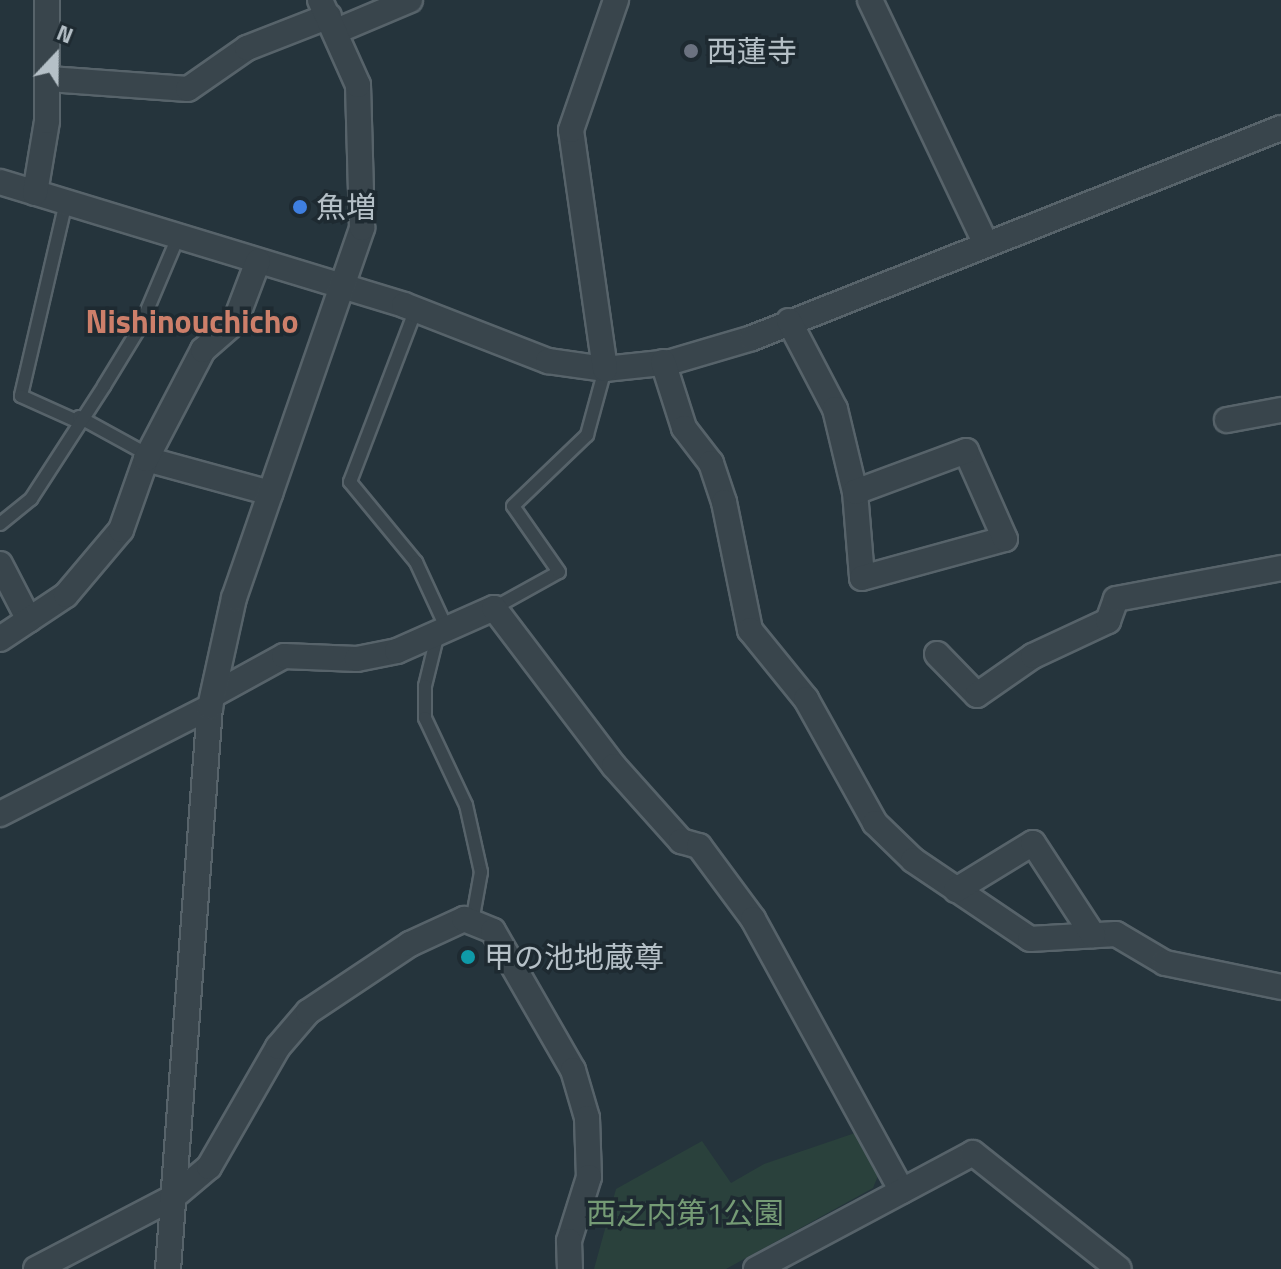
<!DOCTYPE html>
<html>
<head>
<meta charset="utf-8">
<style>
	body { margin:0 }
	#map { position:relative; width:1281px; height:1269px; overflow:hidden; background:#25343c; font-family:"Titillium Web","Noto Sans JP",sans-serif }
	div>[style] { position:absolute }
	.green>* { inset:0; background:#2a413c }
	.roads { filter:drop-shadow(2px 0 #57636a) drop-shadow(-2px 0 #57636a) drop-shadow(0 2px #57636a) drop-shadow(0 -2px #57636a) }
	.lane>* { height:12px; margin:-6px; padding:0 6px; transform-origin:6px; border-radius:6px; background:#39454c }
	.street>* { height:24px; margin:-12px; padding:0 12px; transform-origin:12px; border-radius:12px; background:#39454c }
	.dots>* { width:22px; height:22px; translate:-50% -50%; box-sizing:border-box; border:4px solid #1e2a31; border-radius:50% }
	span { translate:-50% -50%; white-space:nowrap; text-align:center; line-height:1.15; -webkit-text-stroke:7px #1e2a31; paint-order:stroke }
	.poi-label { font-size:30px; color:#b5c0c7 }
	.left { translate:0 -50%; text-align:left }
	.park-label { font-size:30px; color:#759b75 }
	.neighbourhood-label { font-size:32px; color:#cd7f6a; font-weight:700 }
	.north { position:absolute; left:16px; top:16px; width:80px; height:80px; -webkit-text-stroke:6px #1e2a31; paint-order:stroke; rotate:22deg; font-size:22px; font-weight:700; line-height:32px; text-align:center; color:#b5c0c7 }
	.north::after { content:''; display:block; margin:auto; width:28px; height:36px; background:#b5c0c7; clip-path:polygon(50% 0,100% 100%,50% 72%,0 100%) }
</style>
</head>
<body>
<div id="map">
	<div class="green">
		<i style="clip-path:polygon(858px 1132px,880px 1171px,873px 1188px,726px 1269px,594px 1269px,616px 1189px,702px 1141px,731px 1183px,764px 1164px)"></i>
	</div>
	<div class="roads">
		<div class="lane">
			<i style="left:66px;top:202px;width:199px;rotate:103.1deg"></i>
			<i style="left:21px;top:396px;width:61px;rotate:24.1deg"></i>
			<i style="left:416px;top:309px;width:185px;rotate:110.9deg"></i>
			<i style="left:350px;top:482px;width:104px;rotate:50.5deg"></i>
			<i style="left:416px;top:562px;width:74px;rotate:65.2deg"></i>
			<i style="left:79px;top:417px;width:79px;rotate:28.8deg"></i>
			<i style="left:0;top:524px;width:40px;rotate:-39deg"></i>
			<i style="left:31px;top:499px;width:135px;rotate:-57.1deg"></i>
			<i style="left:104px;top:386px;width:69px;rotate:-58.6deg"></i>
			<i style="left:140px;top:327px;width:98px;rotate:-67.1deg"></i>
			<i style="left:494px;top:608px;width:74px;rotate:-29deg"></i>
			<i style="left:559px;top:572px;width:80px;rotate:-124.9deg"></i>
			<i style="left:513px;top:506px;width:103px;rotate:-43.8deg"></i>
			<i style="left:587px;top:435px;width:68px;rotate:-74.7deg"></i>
			<i style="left:438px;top:633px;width:55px;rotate:103.8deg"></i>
			<i style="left:425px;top:686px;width:32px;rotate:90deg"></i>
			<i style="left:425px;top:718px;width:96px;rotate:64.8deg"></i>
			<i style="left:466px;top:805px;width:69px;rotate:77.4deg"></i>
			<i style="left:481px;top:872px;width:51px;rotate:100.2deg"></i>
		</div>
		<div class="street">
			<i style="left:870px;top:0;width:266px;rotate:64.6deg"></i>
			<i style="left:339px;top:30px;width:77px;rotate:-22.9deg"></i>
			<i style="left:49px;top:79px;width:139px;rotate:4.1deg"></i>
			<i style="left:188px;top:89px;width:72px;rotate:-34.8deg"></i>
			<i style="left:247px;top:48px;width:88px;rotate:-21.3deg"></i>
			<i style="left:0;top:182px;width:422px;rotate:16.9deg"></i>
			<i style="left:404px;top:305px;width:155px;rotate:21.3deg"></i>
			<i style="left:548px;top:361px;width:58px;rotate:8deg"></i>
			<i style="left:605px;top:369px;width:66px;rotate:-6.1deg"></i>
			<i style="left:671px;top:362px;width:84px;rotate:-16.5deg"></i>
			<i style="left:752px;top:338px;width:569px;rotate:-21.65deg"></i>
			<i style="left:35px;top:193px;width:73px;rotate:-80.5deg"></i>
			<i style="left:47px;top:121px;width:121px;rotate:-90deg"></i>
			<i style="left:789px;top:321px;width:99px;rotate:62.4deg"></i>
			<i style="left:835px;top:409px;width:85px;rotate:76.5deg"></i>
			<i style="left:855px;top:492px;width:86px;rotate:85.3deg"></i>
			<i style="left:862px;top:578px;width:148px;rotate:-15.3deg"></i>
			<i style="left:1005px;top:539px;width:96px;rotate:-113.9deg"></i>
			<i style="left:966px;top:451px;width:118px;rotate:159.7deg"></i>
			<i style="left:663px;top:362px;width:69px;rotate:72.3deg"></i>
			<i style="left:684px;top:428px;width:44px;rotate:52.4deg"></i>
			<i style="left:711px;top:463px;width:41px;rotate:71.6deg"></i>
			<i style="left:724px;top:502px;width:131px;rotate:78.5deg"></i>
			<i style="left:750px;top:630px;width:89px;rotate:50.9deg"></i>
			<i style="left:806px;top:699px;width:142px;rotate:60.9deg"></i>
			<i style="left:875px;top:823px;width:53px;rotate:44.2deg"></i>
			<i style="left:913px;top:860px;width:141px;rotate:34deg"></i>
			<i style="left:1030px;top:939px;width:86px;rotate:-3.3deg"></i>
			<i style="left:1116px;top:934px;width:57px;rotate:30.6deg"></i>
			<i style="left:1165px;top:963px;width:118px;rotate:11.7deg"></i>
			<i style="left:605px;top:369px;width:241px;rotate:-98.1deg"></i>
			<i style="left:571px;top:130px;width:138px;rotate:-70.9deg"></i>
			<i style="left:1227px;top:420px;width:55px;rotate:-10.5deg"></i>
			<i style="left:146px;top:459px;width:129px;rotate:15.3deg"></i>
			<i style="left:0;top:564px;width:63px;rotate:62.6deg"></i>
			<i style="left:0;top:639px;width:79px;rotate:-33.7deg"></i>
			<i style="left:66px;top:595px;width:85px;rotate:-49.8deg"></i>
			<i style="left:121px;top:530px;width:75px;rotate:-70.6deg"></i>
			<i style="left:146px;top:459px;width:123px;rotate:-62.4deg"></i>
			<i style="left:203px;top:350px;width:43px;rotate:-41.2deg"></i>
			<i style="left:235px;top:322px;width:65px;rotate:-69.3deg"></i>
			<i style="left:937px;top:654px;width:57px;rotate:45.7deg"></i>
			<i style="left:977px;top:695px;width:68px;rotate:-34.9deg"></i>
			<i style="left:1033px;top:656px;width:83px;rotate:-25deg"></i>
			<i style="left:1108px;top:621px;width:23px;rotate:-70deg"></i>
			<i style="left:1116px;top:599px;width:168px;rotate:-10.6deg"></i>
			<i style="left:213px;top:695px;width:81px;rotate:-28.8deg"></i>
			<i style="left:284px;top:656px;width:73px;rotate:2.4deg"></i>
			<i style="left:357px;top:659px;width:41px;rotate:-11.3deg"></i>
			<i style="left:397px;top:651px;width:106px;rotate:-23.9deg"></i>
			<i style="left:494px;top:608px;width:198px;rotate:52.8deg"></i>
			<i style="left:614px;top:766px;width:101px;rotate:48.2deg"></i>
			<i style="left:681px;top:841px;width:19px;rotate:16deg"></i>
			<i style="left:699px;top:846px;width:91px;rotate:53.5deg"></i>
			<i style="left:753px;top:919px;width:310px;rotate:61.3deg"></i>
			<i style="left:0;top:814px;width:236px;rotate:-27deg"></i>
			<i style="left:956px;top:890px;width:90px;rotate:-31.4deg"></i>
			<i style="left:1033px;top:843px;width:110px;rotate:56.9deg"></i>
			<i style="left:36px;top:1269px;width:153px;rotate:-27.6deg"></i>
			<i style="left:172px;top:1198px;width:48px;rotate:-40deg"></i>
			<i style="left:209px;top:1167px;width:138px;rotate:-60.1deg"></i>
			<i style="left:278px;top:1047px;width:46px;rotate:-49.4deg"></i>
			<i style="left:308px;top:1012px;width:123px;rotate:-33.7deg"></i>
			<i style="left:410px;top:944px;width:60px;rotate:-24.8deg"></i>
			<i style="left:464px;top:919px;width:31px;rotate:22deg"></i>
			<i style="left:493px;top:931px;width:160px;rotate:60.1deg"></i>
			<i style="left:573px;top:1070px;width:50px;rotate:73.7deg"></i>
			<i style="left:587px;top:1118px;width:59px;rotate:88.1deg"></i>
			<i style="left:589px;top:1177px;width:67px;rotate:107.4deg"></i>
			<i style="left:569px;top:1241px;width:28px;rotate:88deg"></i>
			<i style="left:168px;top:1269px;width:564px;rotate:-85.73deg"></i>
			<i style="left:210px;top:707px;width:112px;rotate:-77.6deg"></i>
			<i style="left:234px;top:598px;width:392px;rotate:-70.9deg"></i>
			<i style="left:362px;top:228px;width:143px;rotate:-91.6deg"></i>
			<i style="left:358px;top:85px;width:93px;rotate:-114.1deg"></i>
			<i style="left:756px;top:1269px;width:246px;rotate:-28.1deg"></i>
			<i style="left:973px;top:1153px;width:186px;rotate:38.5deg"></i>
		</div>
	</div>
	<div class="dots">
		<i style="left:691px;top:51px;background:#6b7280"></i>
		<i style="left:300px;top:207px;background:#3f7fe0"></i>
		<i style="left:468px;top:957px;background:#0f9aa8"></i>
	</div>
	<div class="poi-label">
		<span class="left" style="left:707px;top:51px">西蓮寺</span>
		<span class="left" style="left:316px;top:207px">魚増</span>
		<span class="left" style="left:484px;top:957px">甲の池地蔵尊</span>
	</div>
	<div class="park-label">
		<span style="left:685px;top:1213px">西之内第1公園</span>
	</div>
	<div class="neighbourhood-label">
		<span style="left:192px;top:321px">Nishinouchicho</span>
	</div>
	<div class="north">N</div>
</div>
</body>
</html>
